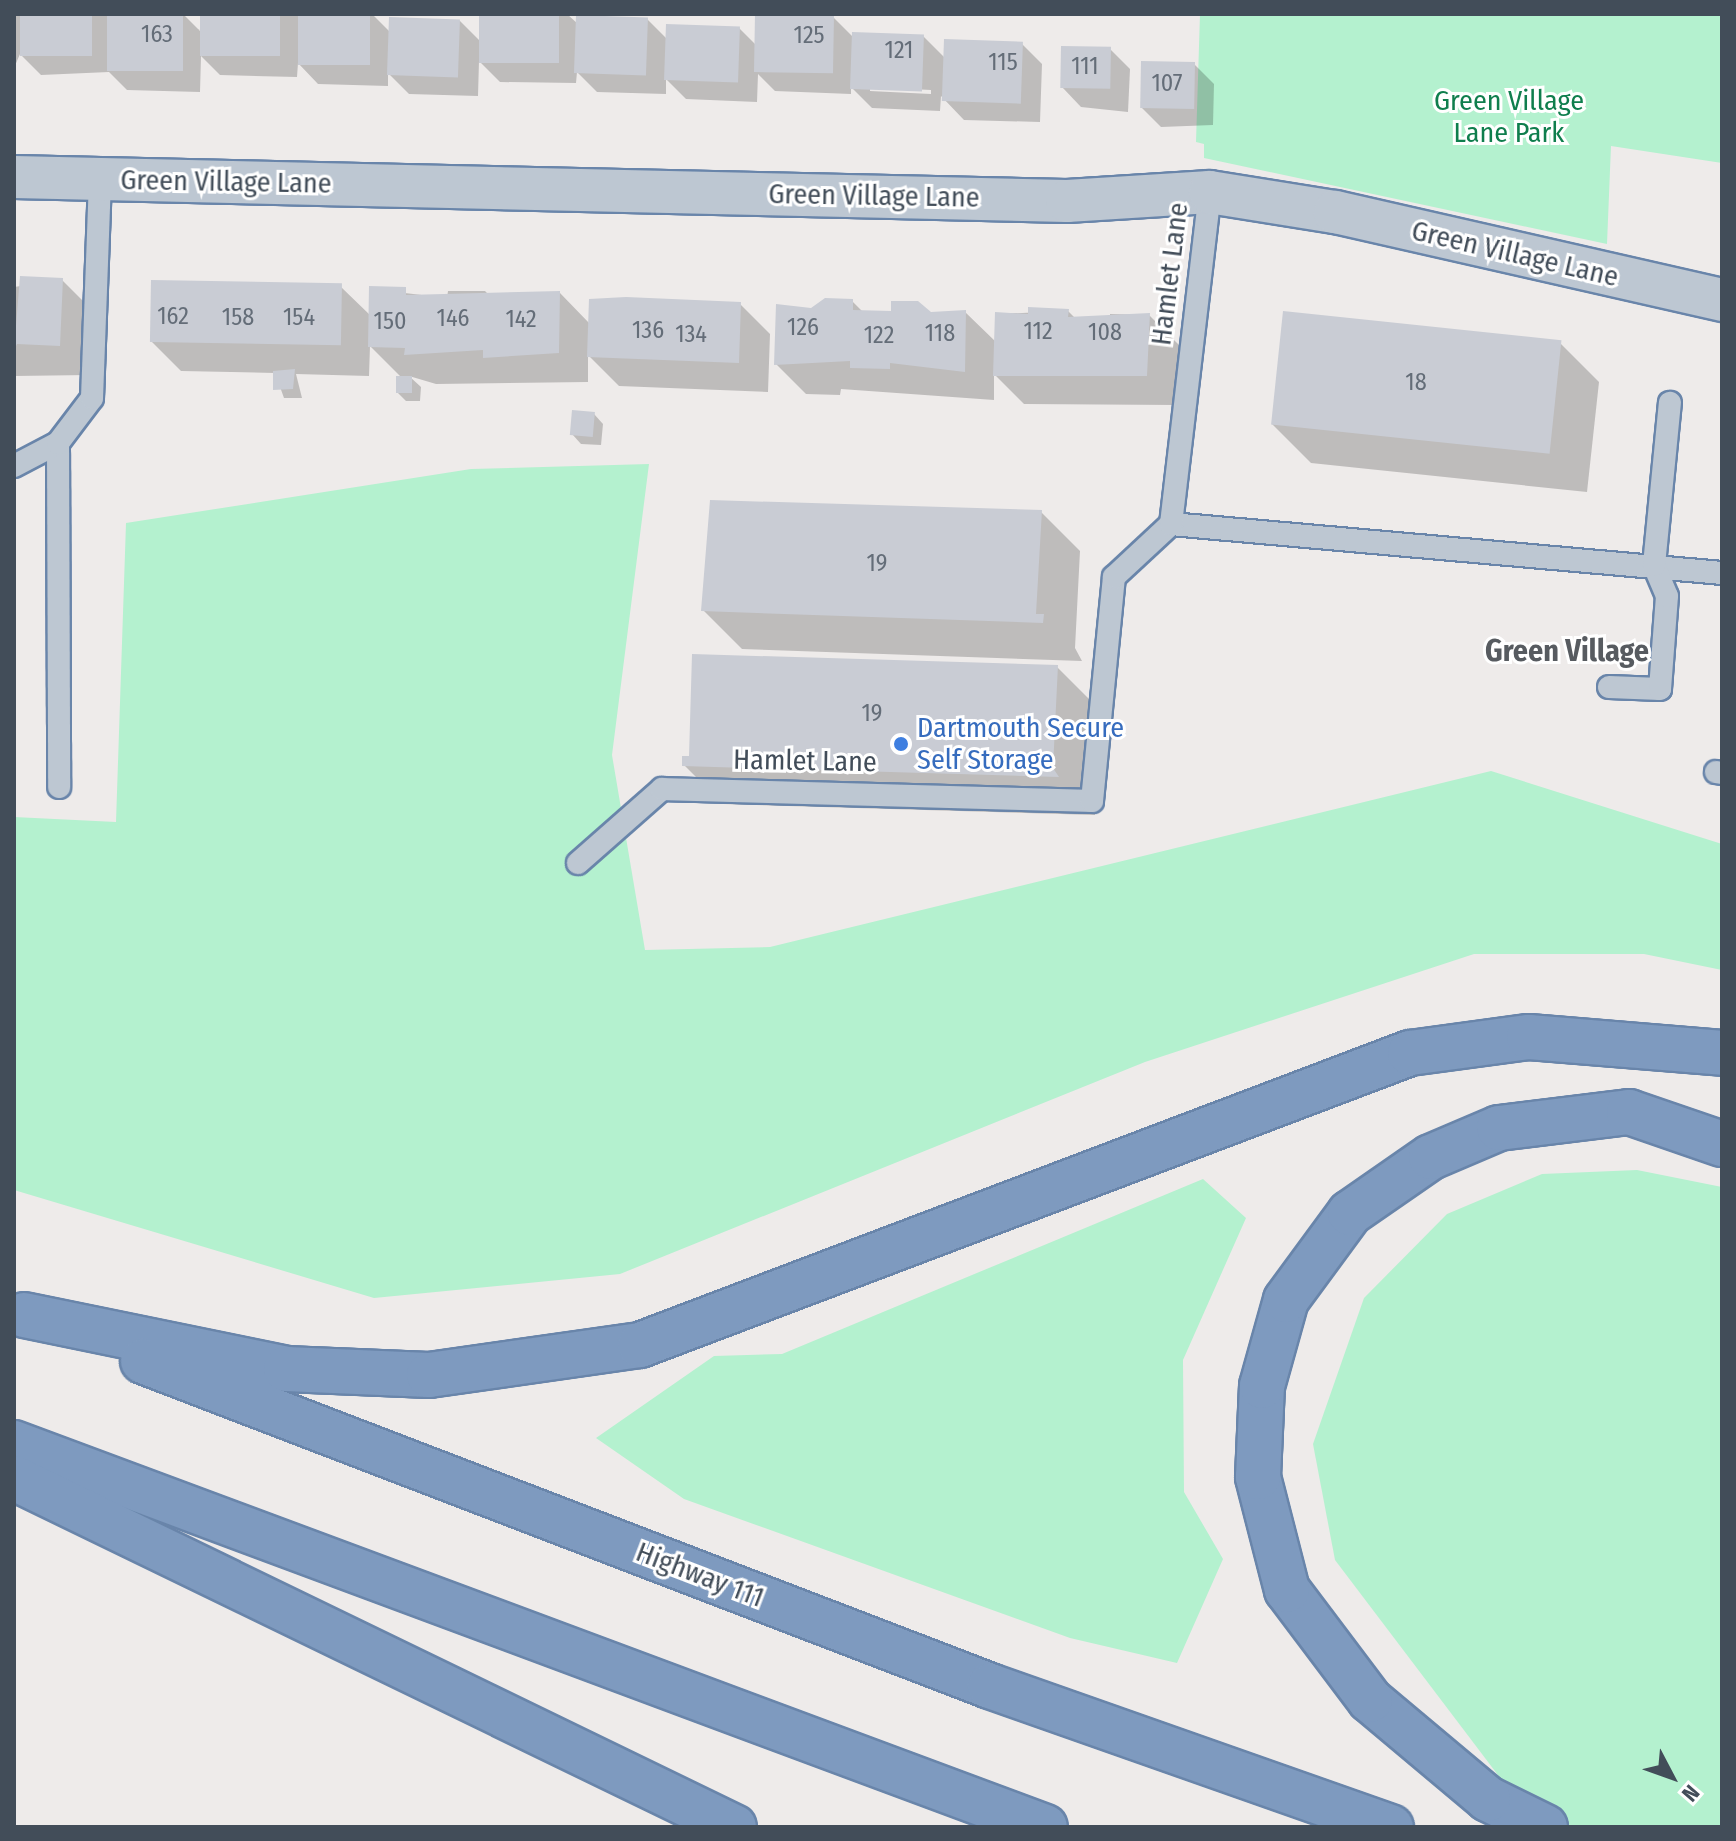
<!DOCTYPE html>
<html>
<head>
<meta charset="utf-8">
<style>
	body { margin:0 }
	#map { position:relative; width:1736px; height:1841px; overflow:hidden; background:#eeebea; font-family:"Fira Sans Condensed",sans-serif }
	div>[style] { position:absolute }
	.green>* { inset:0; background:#b4f1cf }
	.shadow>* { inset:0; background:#0003 }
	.building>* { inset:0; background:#c9ccd4; transform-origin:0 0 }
	.roads { filter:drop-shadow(2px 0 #6985aa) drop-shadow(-2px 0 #6985aa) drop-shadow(0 2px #6985aa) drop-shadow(0 -2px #6985aa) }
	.service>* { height:22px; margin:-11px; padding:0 11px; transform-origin:11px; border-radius:11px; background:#bdc7d2 }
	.minor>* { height:42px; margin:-21px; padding:0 21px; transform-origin:21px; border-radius:21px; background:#bdc7d2 }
	.motorway>* { height:44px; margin:-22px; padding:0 22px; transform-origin:22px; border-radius:22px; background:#7e9abf }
	.dots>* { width:22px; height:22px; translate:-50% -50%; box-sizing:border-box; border:4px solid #fff; border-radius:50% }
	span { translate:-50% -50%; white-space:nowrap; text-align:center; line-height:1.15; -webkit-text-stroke:6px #fff; paint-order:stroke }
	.number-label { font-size:24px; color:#646d78 }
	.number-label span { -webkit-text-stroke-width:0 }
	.park-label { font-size:28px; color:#0f7e4d }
	.street-label { font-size:28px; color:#424d59 }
	.shop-label { font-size:28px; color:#366cbe }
	.left { translate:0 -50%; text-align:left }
	.neighbourhood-label { font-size:30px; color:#575b60; font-weight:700 }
	.frame { position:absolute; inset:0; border:16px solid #424d59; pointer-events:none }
	.north { position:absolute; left:1632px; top:1737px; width:80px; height:80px; -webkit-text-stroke:6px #fff; paint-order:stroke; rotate:131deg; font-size:22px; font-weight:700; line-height:32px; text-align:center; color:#424d59 }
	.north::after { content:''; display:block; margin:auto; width:28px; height:36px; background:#424d59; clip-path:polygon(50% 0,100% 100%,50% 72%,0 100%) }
</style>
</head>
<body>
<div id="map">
	<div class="green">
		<i style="clip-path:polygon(1200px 14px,1722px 14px,1722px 163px,1611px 146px,1607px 244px,1204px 158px,1204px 144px,1196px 142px)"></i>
		<i style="clip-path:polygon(649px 464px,612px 755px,645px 950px,770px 947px,1491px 771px,1722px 844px,1722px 970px,1644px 954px,1474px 954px,1145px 1062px,620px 1274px,374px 1298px,14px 1190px,14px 817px,116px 822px,126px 523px,471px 469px)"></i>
		<i style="clip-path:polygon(1637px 1170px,1722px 1187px,1722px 1827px,1561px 1827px,1532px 1820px,1335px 1560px,1313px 1444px,1364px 1298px,1447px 1214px,1542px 1174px)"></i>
		<i style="clip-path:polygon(1203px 1179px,1246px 1218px,1183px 1360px,1184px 1492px,1223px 1559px,1177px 1663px,1070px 1638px,684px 1499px,596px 1438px,714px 1356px,782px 1354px)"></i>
	</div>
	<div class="shadow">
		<i style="clip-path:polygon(evenodd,14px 14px,183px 14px,201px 32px,202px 14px,372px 14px,390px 32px,460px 21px,480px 41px,481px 14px,567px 14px,578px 24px,647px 19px,667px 39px,739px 28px,756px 45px,833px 17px,854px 38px,923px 36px,946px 59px,1022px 44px,1042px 64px,1040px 122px,964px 120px,941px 96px,940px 111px,872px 108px,851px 87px,851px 94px,775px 91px,758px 74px,757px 102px,686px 99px,666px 79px,666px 94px,597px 92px,577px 72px,576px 83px,500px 82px,479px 61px,478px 96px,409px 94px,388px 73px,388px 86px,318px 84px,298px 63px,297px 77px,220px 75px,201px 56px,200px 92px,127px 90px,109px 72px,41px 75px,20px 54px,14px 68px,14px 14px,870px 87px,931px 90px,931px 94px,870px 91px,870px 87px)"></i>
		<i style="clip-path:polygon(1110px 49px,1130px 69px,1128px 112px,1081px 107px,1062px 87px)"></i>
		<i style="clip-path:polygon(1194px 64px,1214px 84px,1213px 125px,1161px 127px,1141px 107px)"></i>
		<i style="clip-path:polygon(62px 280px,92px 310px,89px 375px,14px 376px,14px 287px)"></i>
		<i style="clip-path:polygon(341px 287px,371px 316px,371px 289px,447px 298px,448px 291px,485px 291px,492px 298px,560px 293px,590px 324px,740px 304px,770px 334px,768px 392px,619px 386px,588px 355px,588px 382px,436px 384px,409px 376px,421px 387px,420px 401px,406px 401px,397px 392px,402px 378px,370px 346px,369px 376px,296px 374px,302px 398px,284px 398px,275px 373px,181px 371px,151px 341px)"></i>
		<i style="clip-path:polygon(evenodd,852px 301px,863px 312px,965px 312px,996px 342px,997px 314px,1068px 311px,1076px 319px,1110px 321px,1110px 314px,1149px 315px,1179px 345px,1176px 405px,1024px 404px,994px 374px,994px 400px,841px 389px,840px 395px,806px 394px,776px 364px,811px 310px,852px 301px,1023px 372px,1077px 373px,1023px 376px,1023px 372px)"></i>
		<i style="clip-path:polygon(1560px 343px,1599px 382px,1587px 492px,1311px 463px,1272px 424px)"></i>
		<i style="clip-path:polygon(594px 414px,603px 424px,601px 445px,581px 444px,572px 434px)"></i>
		<i style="clip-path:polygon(1041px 512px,1080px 551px,1075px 648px,1082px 661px,742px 649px,703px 610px)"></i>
		<i style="clip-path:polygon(1057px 667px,1096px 706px,1095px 815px,723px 804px,684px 765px)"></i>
	</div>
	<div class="building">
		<i style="left:20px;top:14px;width:72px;height:42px"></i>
		<i style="left:107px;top:14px;width:76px;height:57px"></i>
		<i style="left:200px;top:14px;width:80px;height:42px"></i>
		<i style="left:298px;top:14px;width:72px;height:51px"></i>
		<i style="left:479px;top:14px;width:80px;height:49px"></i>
		<i style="left:755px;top:14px;width:79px;height:58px;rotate:1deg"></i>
		<i style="left:576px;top:15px;width:72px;height:58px;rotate:2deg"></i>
		<i style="left:389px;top:17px;width:71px;height:58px;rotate:2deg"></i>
		<i style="left:666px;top:24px;width:74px;height:56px;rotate:2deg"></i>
		<i style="left:852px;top:32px;width:72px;height:57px;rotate:2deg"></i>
		<i style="left:944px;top:39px;width:79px;height:62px;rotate:2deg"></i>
		<i style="left:1061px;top:46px;width:50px;height:42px;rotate:1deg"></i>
		<i style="left:1141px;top:61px;width:54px;height:47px;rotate:1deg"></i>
		<i style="clip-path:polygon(20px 276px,63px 278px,60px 346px,17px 344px,14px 350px)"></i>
		<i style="left:151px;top:280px;width:191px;height:62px;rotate:1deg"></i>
		<i style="clip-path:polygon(369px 286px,406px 287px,406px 295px,560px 291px,559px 353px,483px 358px,483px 350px,404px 355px,405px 348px,368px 347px)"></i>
		<i style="clip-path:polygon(626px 297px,741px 302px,739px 363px,587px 357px,589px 299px)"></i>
		<i style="clip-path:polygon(825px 298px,853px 299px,853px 310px,891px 311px,891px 301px,918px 301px,931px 312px,966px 310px,965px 372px,890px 363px,890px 369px,850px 368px,850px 361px,774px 365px,776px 304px,811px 308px)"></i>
		<i style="clip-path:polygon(1028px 307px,1069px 309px,1068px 317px,1150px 313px,1147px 376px,993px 376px,995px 312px,1028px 314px)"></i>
		<i style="left:1283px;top:311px;width:280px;height:114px;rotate:6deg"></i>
		<i style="clip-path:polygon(295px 369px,293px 389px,273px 390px,273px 371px)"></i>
		<i style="left:396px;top:376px;width:16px;height:17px"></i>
		<i style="left:572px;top:410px;width:23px;height:25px;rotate:5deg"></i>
		<i style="clip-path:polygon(710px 500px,1042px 510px,1036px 614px,1044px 614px,1043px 623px,701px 611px)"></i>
		<i style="clip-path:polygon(692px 654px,1058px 665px,1053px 768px,1059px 777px,682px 766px,682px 756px,689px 756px)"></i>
	</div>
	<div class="roads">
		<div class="service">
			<i style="left:58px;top:443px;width:344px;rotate:89.8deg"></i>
			<i style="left:14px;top:466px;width:50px;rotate:-27.6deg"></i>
			<i style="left:58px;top:443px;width:56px;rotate:-52.9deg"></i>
			<i style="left:92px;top:398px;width:218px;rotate:-87.9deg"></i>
			<i style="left:1171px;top:524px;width:553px;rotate:5.08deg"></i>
			<i style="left:1609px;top:687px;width:51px;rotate:2.2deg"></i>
			<i style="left:1660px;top:689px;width:93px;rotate:-85.7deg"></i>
			<i style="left:1667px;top:596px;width:34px;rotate:-113deg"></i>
			<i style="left:1654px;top:565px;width:163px;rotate:-84.4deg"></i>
			<i style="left:1716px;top:772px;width:6px;rotate:9deg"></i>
			<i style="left:578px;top:863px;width:112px;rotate:-41.4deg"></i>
			<i style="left:662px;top:789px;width:430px;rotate:1.6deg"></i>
			<i style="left:1092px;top:801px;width:225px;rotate:-84.4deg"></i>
			<i style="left:1114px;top:577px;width:78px;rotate:-42.9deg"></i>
			<i style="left:1171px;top:524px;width:334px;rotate:-83.3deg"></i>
		</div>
		<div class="minor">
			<i style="left:14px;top:177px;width:1053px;rotate:1.31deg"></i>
			<i style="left:1067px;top:201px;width:143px;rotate:-3.6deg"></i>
			<i style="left:1210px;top:192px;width:127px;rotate:9.1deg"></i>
			<i style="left:1335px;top:212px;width:397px;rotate:12.8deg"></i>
		</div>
		<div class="motorway">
			<i style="left:24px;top:1315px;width:268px;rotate:11.6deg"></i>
			<i style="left:286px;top:1369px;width:143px;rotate:2.4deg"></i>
			<i style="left:429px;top:1375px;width:213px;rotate:-8.1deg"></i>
			<i style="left:640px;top:1345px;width:824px;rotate:-20.77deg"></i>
			<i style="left:1410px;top:1053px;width:120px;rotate:-7.7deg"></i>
			<i style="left:1529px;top:1037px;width:194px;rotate:4.7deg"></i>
			<i style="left:143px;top:1361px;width:907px;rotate:20.99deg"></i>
			<i style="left:990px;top:1686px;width:425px;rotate:19.4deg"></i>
			<i style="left:14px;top:1443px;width:1100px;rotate:20.43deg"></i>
			<i style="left:14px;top:1478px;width:800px;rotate:25.86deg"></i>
			<i style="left:1545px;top:1827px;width:64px;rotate:-153.8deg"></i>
			<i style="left:1488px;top:1799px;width:154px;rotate:-140deg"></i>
			<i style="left:1370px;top:1700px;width:138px;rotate:-127deg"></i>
			<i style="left:1287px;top:1590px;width:117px;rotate:-104.4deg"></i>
			<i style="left:1258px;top:1477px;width:91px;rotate:-87.5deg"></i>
			<i style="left:1262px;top:1386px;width:89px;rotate:-74.4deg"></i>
			<i style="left:1286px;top:1300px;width:108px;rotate:-53.7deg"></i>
			<i style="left:1350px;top:1213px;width:98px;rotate:-34.7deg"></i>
			<i style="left:1431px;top:1157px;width:74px;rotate:-23.1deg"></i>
			<i style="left:1499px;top:1128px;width:131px;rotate:-7deg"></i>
			<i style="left:1629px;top:1112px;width:98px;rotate:19deg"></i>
		</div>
	</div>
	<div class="dots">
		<i style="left:901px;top:744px;background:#3f7fe0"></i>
	</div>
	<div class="number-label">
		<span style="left:157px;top:35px">163</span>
		<span style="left:809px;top:36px">125</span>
		<span style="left:899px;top:51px">121</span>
		<span style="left:1003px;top:63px">115</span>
		<span style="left:1085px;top:67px">111</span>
		<span style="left:1167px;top:84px">107</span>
		<span style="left:173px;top:317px">162</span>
		<span style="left:238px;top:318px">158</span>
		<span style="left:299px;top:318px">154</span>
		<span style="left:453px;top:319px">146</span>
		<span style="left:521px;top:320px">142</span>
		<span style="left:390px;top:322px">150</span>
		<span style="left:803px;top:328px">126</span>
		<span style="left:648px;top:331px">136</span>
		<span style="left:1038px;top:332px">112</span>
		<span style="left:1105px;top:333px">108</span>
		<span style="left:940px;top:334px">118</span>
		<span style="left:691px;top:335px">134</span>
		<span style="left:879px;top:336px">122</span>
		<span style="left:1416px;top:383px">18</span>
		<span style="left:877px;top:564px">19</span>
		<span style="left:872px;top:714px">19</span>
	</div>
	<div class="park-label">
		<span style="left:1509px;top:117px">Green Village<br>Lane Park</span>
	</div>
	<div class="street-label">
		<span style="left:226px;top:182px;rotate:1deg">Green Village Lane</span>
		<span style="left:874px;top:196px;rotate:1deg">Green Village Lane</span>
		<span style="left:1515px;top:254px;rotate:13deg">Green Village Lane</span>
		<span style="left:1170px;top:274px;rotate:-83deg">Hamlet Lane</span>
		<span style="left:805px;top:761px;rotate:1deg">Hamlet Lane</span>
		<span style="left:700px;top:1575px;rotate:21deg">Highway 111</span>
	</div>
	<div class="shop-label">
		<span class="left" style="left:917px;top:744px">Dartmouth Secure<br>Self Storage</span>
	</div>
	<div class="neighbourhood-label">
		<span style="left:1567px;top:651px">Green Village</span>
	</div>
	<div class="frame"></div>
	<div class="north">N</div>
</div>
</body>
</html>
